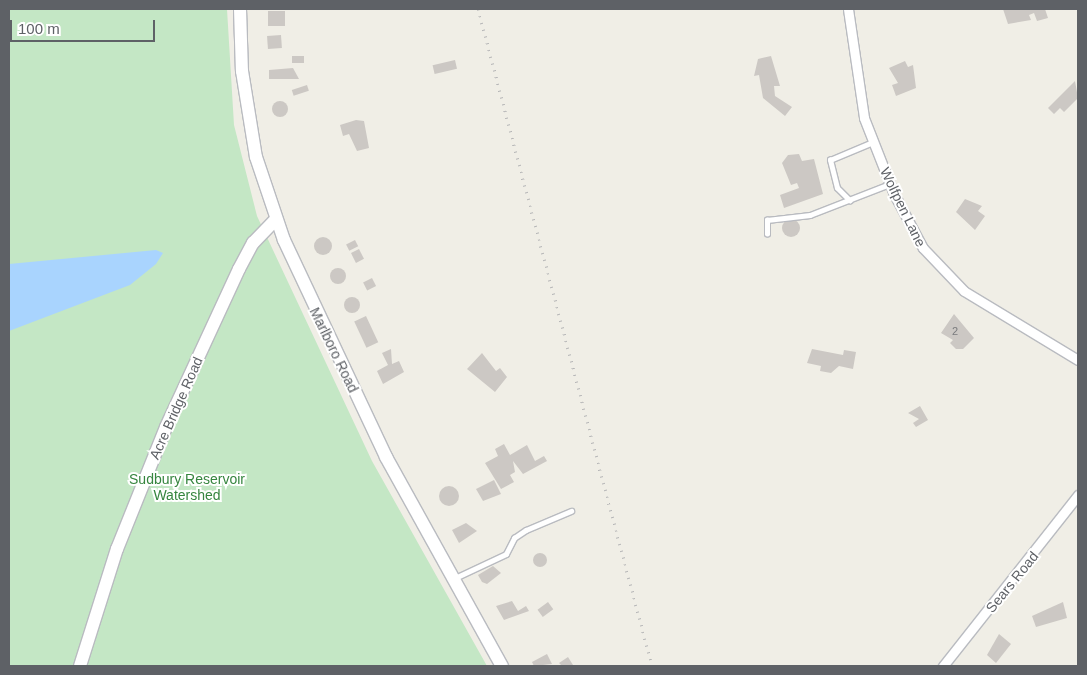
<!DOCTYPE html>
<html>
<head>
<meta charset="utf-8">
<style>
	body { margin:0 }
	#map { position:relative; width:1087px; height:675px; overflow:hidden; background:#f0eee6; font-family:Helvetica,sans-serif }
	div>[style] { position:absolute }
	.green>* { inset:0; background:#c4e7c5 }
	.water>* { inset:0; background:#a9d4fe }
	.building>* { inset:0; background:#ccc8c4; transform-origin:0 0 }
	.round { border-radius:50% }
	.roads { filter:drop-shadow(1px 0 #b9bbc0) drop-shadow(-1px 0 #b9bbc0) drop-shadow(0 1px #b9bbc0) drop-shadow(0 -1px #b9bbc0) }
	.lane>* { height:4.5px; margin:-2.25px; padding:0 2.25px; transform-origin:2.25px; border-radius:2.25px; background:#fff }
	.street>* { height:9px; margin:-4.5px; padding:0 4.5px; transform-origin:4.5px; border-radius:4.5px; background:#fff }
	.secondary>* { height:12px; margin:-6px; padding:0 6px; transform-origin:6px; border-radius:6px; background:#fff }
	.rail>* { height:3px; margin-top:-1.5px; transform-origin:0; background:repeating-linear-gradient(90deg,#b5b5b6 0 1px,transparent 0 7px) }
	span { translate:-50% -50%; white-space:nowrap; text-align:center; line-height:1.15; -webkit-text-stroke:4px #fff; paint-order:stroke }
	.number-label { font-size:11px; color:#7a7b7e }
	.number-label span { -webkit-text-stroke-width:0 }
	.street-label { font-size:14px; color:#5e6166 }
	.park-label { font-size:14px; color:#36853f }
	.frame { position:absolute; inset:0; border:10px solid #5e6166; pointer-events:none }
	.scale { position:absolute; left:10px; top:20px; width:145px; height:22px; box-sizing:border-box; border:2px solid #5e6166; border-top:0; padding-left:6px; font-size:15px; line-height:18px; white-space:nowrap; color:#5e6166; -webkit-text-stroke:4px #fff; paint-order:stroke }
</style>
</head>
<body>
<div id="map">
	<div class="green">
		<i style="clip-path:polygon(9px 9px,227px 9px,234px 125px,257px 216px,372px 461px,487px 666px,9px 666px)"></i>
	</div>
	<div class="water">
		<i style="clip-path:polygon(156px 250px,163px 253px,156px 264px,130px 285px,9px 331px,9px 264px)"></i>
	</div>
	<div class="building">
		<i style="clip-path:polygon(1003px 9px,1045px 9px,1048px 18px,1037px 21px,1034px 13px,1029px 15px,1031px 20px,1008px 24px)"></i>
		<i style="left:285px;top:11px;width:15px;height:17px;rotate:90deg"></i>
		<i style="left:281px;top:35px;width:13px;height:14px;rotate:86deg"></i>
		<i style="left:304px;top:56px;width:7px;height:12px;rotate:90deg"></i>
		<i style="clip-path:polygon(771px 56px,780px 86px,774px 86px,775px 96px,792px 107px,785px 116px,763px 98px,759px 75px,754px 76px,758px 59px)"></i>
		<i style="left:455px;top:60px;width:9px;height:23px;rotate:77deg"></i>
		<i style="clip-path:polygon(905px 61px,908px 67px,913px 65px,916px 88px,896px 96px,892px 85px,898px 83px,889px 68px)"></i>
		<i style="clip-path:polygon(293px 68px,299px 79px,269px 79px,269px 70px)"></i>
		<i style="clip-path:polygon(1075px 81px,1078px 98px,1064px 112px,1060px 108px,1054px 114px,1048px 108px)"></i>
		<i style="left:307px;top:85px;width:6px;height:16px;rotate:72deg"></i>
		<i class="round" style="left:272px;top:101px;width:16px;height:16px"></i>
		<i style="clip-path:polygon(356px 120px,364px 121px,369px 148px,357px 151px,349px 134px,343px 136px,340px 125px)"></i>
		<i style="clip-path:polygon(799px 154px,802px 161px,814px 159px,823px 194px,784px 208px,780px 195px,799px 188px,797px 183px,791px 185px,782px 163px,788px 155px)"></i>
		<i style="clip-path:polygon(965px 199px,982px 206px,978px 211px,985px 216px,975px 230px,956px 212px)"></i>
		<i class="round" style="left:782px;top:219px;width:18px;height:18px"></i>
		<i class="round" style="left:314px;top:237px;width:18px;height:18px"></i>
		<i style="left:355px;top:240px;width:7px;height:10px;rotate:63deg"></i>
		<i style="left:359px;top:249px;width:11px;height:9px;rotate:63deg"></i>
		<i class="round" style="left:330px;top:268px;width:16px;height:16px"></i>
		<i style="left:372px;top:278px;width:9px;height:10px;rotate:63deg"></i>
		<i class="round" style="left:344px;top:297px;width:16px;height:16px"></i>
		<i style="clip-path:polygon(954px 314px,974px 338px,963px 349px,956px 349px,950px 343px,953px 340px,941px 333px)"></i>
		<i style="left:366px;top:316px;width:29px;height:13px;rotate:65deg"></i>
		<i style="clip-path:polygon(391px 349px,392px 364px,399px 361px,404px 372px,383px 384px,377px 371px,388px 365px,382px 353px)"></i>
		<i style="clip-path:polygon(812px 349px,843px 355px,844px 350px,856px 352px,853px 369px,839px 366px,831px 373px,820px 371px,821px 366px,807px 363px)"></i>
		<i style="clip-path:polygon(482px 353px,496px 371px,500px 368px,507px 377px,495px 392px,467px 369px)"></i>
		<i style="clip-path:polygon(920px 406px,928px 420px,916px 427px,913px 423px,919px 419px,908px 413px)"></i>
		<i style="clip-path:polygon(504px 444px,510px 455px,527px 445px,535px 461px,544px 456px,547px 461px,523px 474px,513px 461px,515px 472px,510px 475px,514px 482px,501px 489px,485px 463px,498px 456px,495px 449px)"></i>
		<i style="clip-path:polygon(494px 480px,501px 494px,483px 501px,476px 489px)"></i>
		<i class="round" style="left:439px;top:486px;width:20px;height:20px"></i>
		<i style="clip-path:polygon(466px 523px,477px 531px,459px 543px,452px 530px)"></i>
		<i class="round" style="left:533px;top:553px;width:14px;height:14px"></i>
		<i style="clip-path:polygon(493px 566px,501px 573px,487px 584px,482px 582px,478px 575px)"></i>
		<i style="clip-path:polygon(512px 601px,518px 611px,526px 606px,529px 611px,504px 620px,496px 606px)"></i>
		<i style="left:548px;top:602px;width:9px;height:13px;rotate:54deg"></i>
		<i style="clip-path:polygon(1063px 602px,1067px 618px,1036px 627px,1032px 616px)"></i>
		<i style="clip-path:polygon(999px 634px,1011px 644px,996px 663px,987px 655px)"></i>
		<i style="clip-path:polygon(547px 654px,552px 664px,534px 666px,532px 662px)"></i>
		<i style="clip-path:polygon(568px 657px,573px 665px,562px 666px,559px 663px)"></i>
	</div>
	<div class="roads">
		<div class="lane">
			<i style="left:850px;top:201px;width:18px;rotate:-135deg"></i>
			<i style="left:837px;top:188px;width:29px;rotate:-104deg"></i>
			<i style="left:830px;top:160px;width:47px;rotate:-22.7deg"></i>
			<i style="left:767px;top:234px;width:14px;rotate:-90deg"></i>
			<i style="left:767px;top:220px;width:43px;rotate:-6.6deg"></i>
			<i style="left:810px;top:215px;width:86px;rotate:-21.2deg"></i>
			<i style="left:455px;top:578px;width:56px;rotate:-25.2deg"></i>
			<i style="left:506px;top:554px;width:18px;rotate:-63deg"></i>
			<i style="left:514px;top:538px;width:14px;rotate:-34deg"></i>
			<i style="left:526px;top:530px;width:49px;rotate:-22.9deg"></i>
		</div>
		<div class="street">
			<i style="left:848px;top:9px;width:110px;rotate:81.6deg"></i>
			<i style="left:864px;top:118px;width:82px;rotate:68.5deg"></i>
			<i style="left:894px;top:194px;width:61px;rotate:61.8deg"></i>
			<i style="left:923px;top:248px;width:59px;rotate:46.4deg"></i>
			<i style="left:964px;top:291px;width:133px;rotate:31.2deg"></i>
			<i style="left:943px;top:666px;width:218px;rotate:-51.7deg"></i>
		</div>
		<div class="secondary">
			<i style="left:240px;top:9px;width:62px;rotate:88.2deg"></i>
			<i style="left:242px;top:71px;width:87px;rotate:80.8deg"></i>
			<i style="left:256px;top:157px;width:88px;rotate:71.4deg"></i>
			<i style="left:284px;top:240px;width:240px;rotate:64.8deg"></i>
			<i style="left:386px;top:457px;width:239px;rotate:61deg"></i>
			<i style="left:80px;top:666px;width:123px;rotate:-72.5deg"></i>
			<i style="left:117px;top:549px;width:131px;rotate:-68.1deg"></i>
			<i style="left:166px;top:427px;width:174px;rotate:-65.2deg"></i>
			<i style="left:239px;top:269px;width:30px;rotate:-62deg"></i>
			<i style="left:253px;top:243px;width:33px;rotate:-46deg"></i>
		</div>
	</div>
	<div class="rail">
		<i style="left:478px;top:9px;width:680px;rotate:75.17deg"></i>
	</div>
	<div class="number-label">
		<span style="left:955px;top:331px">2</span>
	</div>
	<div class="street-label">
		<span style="left:903px;top:207px;rotate:64deg">Wolfpen Lane</span>
		<span style="left:334px;top:350px;rotate:64deg">Marlboro Road</span>
		<span style="left:176px;top:408px;rotate:-66deg">Acre Bridge Road</span>
		<span style="left:1012px;top:582px;rotate:-51deg">Sears Road</span>
	</div>
	<div class="park-label">
		<span style="left:187px;top:487px">Sudbury Reservoir<br>Watershed</span>
	</div>
	<div class="frame"></div>
	<div class="scale">100 m</div>
</div>
</body>
</html>
